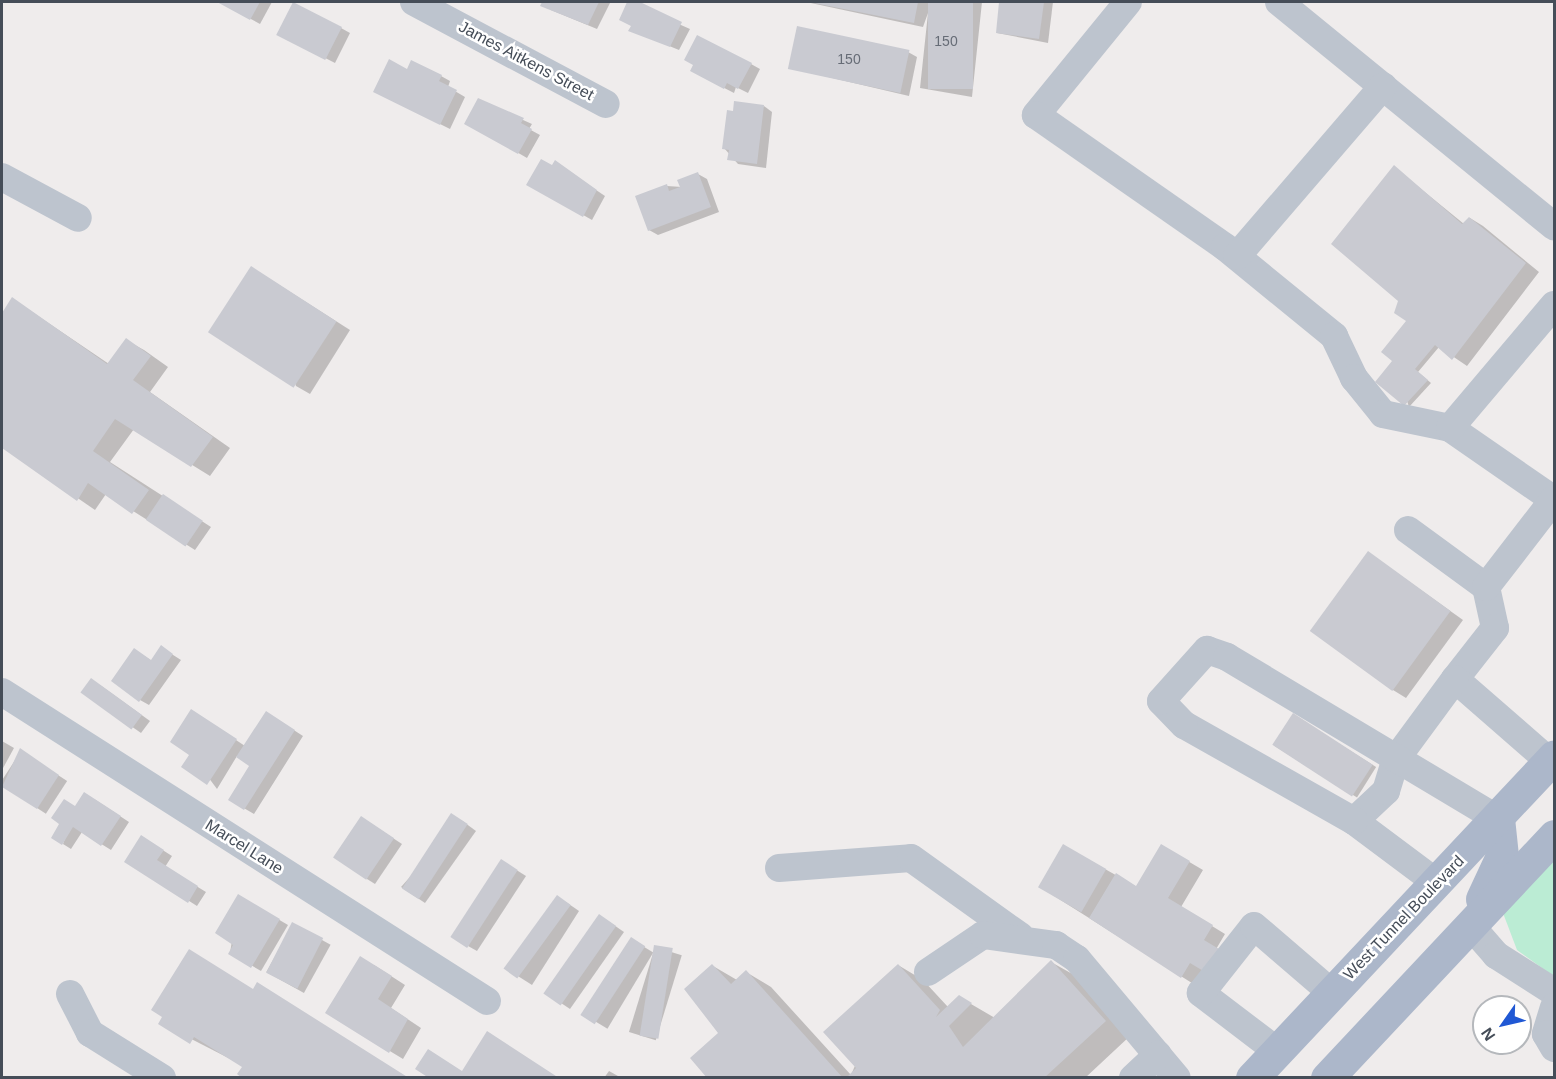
<!DOCTYPE html>
<html>
<head>
<meta charset="utf-8">
<style>
	body { margin:0 }
	#map { position:relative; width:1556px; height:1079px; overflow:hidden; background:#efecec; font-family:Helvetica,sans-serif }
	div>[style] { position:absolute }
	.green>* { inset:0; background:#bbecd4 }
	.shadow>* { inset:0; background:#0003; transform-origin:0 0 }
	.building>* { inset:0; background:#c9cad1; transform-origin:0 0 }
	.minor>* { height:28px; margin:-14px; padding:0 14px; transform-origin:14px; border-radius:14px; background:#bdc4ce }
	.major>* { height:33px; margin:-16.5px; padding:0 16.5px; transform-origin:16.5px; border-radius:16.5px; background:#acb7ca }
	span { translate:-50% -50%; white-space:nowrap; text-align:center; line-height:1.15; -webkit-text-stroke:5px #fff; paint-order:stroke }
	.number-label { font-size:14px; color:#666c76 }
	.number-label span { -webkit-text-stroke-width:0 }
	.street-label { font-size:16px; color:#454d58 }
	.frame { position:absolute; inset:0; border:3px solid #454d58; pointer-events:none }
	.north { position:absolute; left:1472px; top:995px; width:60px; height:60px; box-sizing:border-box; background:#fff; border:2px solid #b5b8bc; border-radius:50%; rotate:236deg; font-size:16px; font-weight:700; line-height:24px; text-align:center; color:#454d58 }
	.north::after { content:''; display:block; margin:auto; width:21px; height:27px; background:#2058d4; clip-path:polygon(50% 0,100% 100%,50% 72%,0 100%) }
</style>
</head>
<body>
<div id="map">
	<div class="green">
		<i style="clip-path:polygon(1554px 860px,1554px 973px,1553px 976px,1517px 950px,1503px 913px)"></i>
	</div>
	<div class="shadow">
		<i style="clip-path:polygon(219px 2px,272px 2px,260px 24px)"></i>
		<i style="clip-path:polygon(544px 2px,607px 2px,610px 3px,597px 29px,551px 10px)"></i>
		<i style="clip-path:polygon(629px 2px,690px 29px,679px 50px,630px 30px,632px 26px,620px 19px)"></i>
		<i style="clip-path:polygon(806px 2px,982px 2px,972px 97px,920px 88px,928px 13px,923px 27px)"></i>
		<i style="clip-path:polygon(1001px 2px,1053px 2px,1048px 43px,997px 33px)"></i>
		<i style="clip-path:polygon(341px 28px,350px 33px,335px 63px,288px 39px)"></i>
		<i style="clip-path:polygon(908px 52px,917px 57px,909px 96px,790px 68px)"></i>
		<i style="clip-path:polygon(751px 64px,760px 69px,748px 93px,736px 87px,734px 93px,701px 76px)"></i>
		<i style="clip-path:polygon(408px 71px,441px 76px,450px 81px,448px 87px,465px 97px,450px 129px,384px 96px)"></i>
		<i style="clip-path:polygon(479px 100px,532px 124px,529px 129px,540px 135px,527px 158px,466px 123px)"></i>
		<i style="clip-path:polygon(764px 106px,772px 112px,766px 168px,738px 164px,724px 148px)"></i>
		<i style="clip-path:polygon(556px 163px,605px 196px,592px 220px,528px 184px)"></i>
		<i style="clip-path:polygon(1394px 167px,1464px 224px,1470px 218px,1483px 226px,1539px 272px,1467px 366px,1439px 347px,1418px 372px,1431px 383px,1409px 407px,1394px 361px,1407px 321px,1400px 301px)"></i>
		<i style="clip-path:polygon(698px 174px,707px 179px,719px 212px,658px 235px,649px 230px,667px 186px,682px 187px)"></i>
		<i style="clip-path:polygon(265px 276px,350px 330px,310px 394px,296px 386px)"></i>
		<i style="clip-path:polygon(13px 299px,109px 364px,126px 340px,144px 350px,168px 367px,150px 392px,230px 448px,210px 476px,134px 429px,110px 462px,211px 527px,195px 550px,106px 494px,95px 510px,2px 446px,2px 315px)"></i>
		<i style="clip-path:polygon(1369px 553px,1463px 620px,1406px 698px,1393px 690px)"></i>
		<i style="clip-path:polygon(135px 650px,152px 661px,170px 653px,181px 660px,149px 705px,140px 700px)"></i>
		<i style="clip-path:polygon(100px 685px,150px 721px,141px 733px,82px 692px)"></i>
		<i style="left:1293px;top:715px;width:98px;height:36px;rotate:32deg"></i>
		<i style="clip-path:polygon(200px 716px,245px 746px,275px 718px,303px 736px,254px 814px,230px 800px,251px 766px,237px 756px,217px 789px,191px 754px)"></i>
		<i style="clip-path:polygon(2px 741px,14px 748px,2px 770px)"></i>
		<i style="left:21px;top:751px;width:55px;height:39px;rotate:33deg"></i>
		<i style="clip-path:polygon(94px 799px,129px 822px,111px 850px,82px 832px,71px 849px,63px 844px,76px 808px)"></i>
		<i style="clip-path:polygon(461px 820px,476px 831px,425px 903px,401px 887px)"></i>
		<i style="clip-path:polygon(370px 823px,402px 844px,375px 884px,367px 879px)"></i>
		<i style="clip-path:polygon(150px 842px,172px 856px,165px 867px,206px 892px,197px 906px,126px 861px)"></i>
		<i style="clip-path:polygon(1064px 846px,1137px 887px,1162px 846px,1203px 870px,1181px 907px,1225px 934px,1195px 985px,1040px 887px)"></i>
		<i style="clip-path:polygon(502px 861px,526px 876px,477px 951px,468px 946px)"></i>
		<i style="clip-path:polygon(239px 896px,288px 925px,261px 971px,230px 953px)"></i>
		<i style="clip-path:polygon(566px 902px,579px 911px,532px 985px,510px 971px)"></i>
		<i style="clip-path:polygon(608px 921px,624px 932px,570px 1009px,546px 993px)"></i>
		<i style="left:293px;top:924px;width:43px;height:55px;rotate:29deg"></i>
		<i style="left:631px;top:939px;width:26px;height:89px;rotate:31deg"></i>
		<i style="left:655px;top:947px;width:28px;height:89px;rotate:17deg"></i>
		<i style="clip-path:polygon(1051px 962px,1076px 976px,1130px 1036px,1085px 1078px,709px 1078px,720px 1034px,713px 966px,737px 980px,746px 972px,771px 987px,851px 1075px,898px 965px,923px 980px,948px 1007px,959px 997px,995px 1018px)"></i>
		<i style="clip-path:polygon(374px 965px,405px 985px,391px 1008px,421px 1028px,403px 1059px,327px 1013px)"></i>
		<i style="clip-path:polygon(253px 990px,244px 1066px,160px 1023px)"></i>
		<i style="clip-path:polygon(609px 1071px,618px 1076px,620px 1078px,604px 1078px)"></i>
	</div>
	<div class="building">
		<i style="clip-path:polygon(217px 2px,260px 2px,250px 20px)"></i>
		<i style="left:293px;top:2px;width:55px;height:37px;rotate:27deg"></i>
		<i style="clip-path:polygon(542px 2px,599px 2px,588px 25px,540px 6px)"></i>
		<i style="clip-path:polygon(627px 2px,640px 2px,682px 22px,670px 47px,628px 31px,631px 26px,619px 20px)"></i>
		<i style="clip-path:polygon(809px 2px,918px 2px,914px 23px)"></i>
		<i style="left:928px;top:2px;width:45px;height:87px"></i>
		<i style="clip-path:polygon(999px 2px,1044px 2px,1039px 39px,996px 33px)"></i>
		<i style="left:797px;top:26px;width:115px;height:44px;rotate:12deg"></i>
		<i style="clip-path:polygon(697px 35px,752px 63px,738px 89px,727px 83px,724px 89px,690px 71px,693px 65px,684px 60px)"></i>
		<i style="clip-path:polygon(389px 59px,407px 69px,411px 60px,442px 75px,439px 81px,457px 90px,440px 125px,373px 92px)"></i>
		<i style="clip-path:polygon(478px 98px,524px 118px,521px 123px,532px 129px,518px 154px,464px 124px)"></i>
		<i style="clip-path:polygon(734px 101px,764px 105px,757px 164px,727px 160px,729px 150px,722px 149px,727px 110px,733px 111px)"></i>
		<i style="clip-path:polygon(541px 159px,552px 165px,555px 160px,597px 190px,583px 217px,526px 185px)"></i>
		<i style="clip-path:polygon(1394px 165px,1462px 224px,1469px 217px,1526px 263px,1452px 360px,1435px 345px,1415px 369px,1428px 380px,1404px 406px,1375px 382px,1392px 361px,1381px 352px,1406px 321px,1394px 313px,1398px 301px,1331px 244px)"></i>
		<i style="clip-path:polygon(698px 172px,711px 207px,648px 231px,635px 196px,667px 184px,669px 191px,680px 187px,677px 180px)"></i>
		<i style="left:251px;top:266px;width:102px;height:79px;rotate:33deg"></i>
		<i style="clip-path:polygon(12px 297px,107px 364px,126px 338px,151px 356px,133px 380px,213px 437px,191px 467px,115px 419px,93px 451px,149px 490px,132px 514px,88px 483px,77px 501px,2px 448px,2px 313px)"></i>
		<i style="left:163px;top:494px;width:48px;height:31px;rotate:34deg"></i>
		<i style="left:1368px;top:551px;width:102px;height:99px;rotate:36deg"></i>
		<i style="clip-path:polygon(161px 645px,173px 654px,139px 702px,111px 681px,134px 648px,151px 660px)"></i>
		<i style="left:91px;top:678px;width:63px;height:18px;rotate:36deg"></i>
		<i style="clip-path:polygon(191px 709px,237px 739px,207px 785px,181px 767px,189px 755px,170px 742px)"></i>
		<i style="clip-path:polygon(266px 711px,295px 730px,244px 810px,228px 800px,249px 766px,236px 757px)"></i>
		<i style="left:1293px;top:713px;width:95px;height:38px;rotate:33deg"></i>
		<i style="clip-path:polygon(20px 748px,59px 775px,37px 809px,2px 787px)"></i>
		<i style="clip-path:polygon(84px 792px,121px 816px,101px 846px,73px 827px,62px 845px,51px 838px,59px 824px,51px 818px,64px 799px,75px 806px)"></i>
		<i style="left:451px;top:813px;width:20px;height:90px;rotate:33deg"></i>
		<i style="left:361px;top:816px;width:40px;height:50px;rotate:34deg"></i>
		<i style="clip-path:polygon(141px 835px,164px 850px,157px 860px,198px 886px,188px 903px,124px 862px)"></i>
		<i style="left:1063px;top:844px;width:50px;height:50px;rotate:30deg"></i>
		<i style="clip-path:polygon(1161px 844px,1190px 861px,1168px 898px,1213px 925px,1204px 940px,1224px 952px,1210px 975px,1190px 963px,1181px 978px,1089px 918px,1116px 873px,1136px 886px)"></i>
		<i style="left:501px;top:859px;width:20px;height:93px;rotate:33deg"></i>
		<i style="clip-path:polygon(238px 894px,280px 919px,251px 968px,228px 954px,233px 945px,215px 933px)"></i>
		<i style="left:557px;top:895px;width:17px;height:91px;rotate:36deg"></i>
		<i style="left:599px;top:914px;width:21px;height:97px;rotate:35deg"></i>
		<i style="left:292px;top:922px;width:35px;height:57px;rotate:27deg"></i>
		<i style="left:631px;top:937px;width:17px;height:93px;rotate:33deg"></i>
		<i style="left:654px;top:945px;width:19px;height:92px;rotate:9deg"></i>
		<i style="clip-path:polygon(189px 949px,253px 989px,257px 982px,409px 1078px,242px 1078px,237px 1074px,242px 1067px,194px 1037px,190px 1044px,158px 1024px,162px 1017px,151px 1010px)"></i>
		<i style="clip-path:polygon(360px 956px,392px 976px,378px 999px,408px 1019px,389px 1053px,325px 1013px)"></i>
		<i style="clip-path:polygon(1051px 960px,1106px 1021px,1044px 1078px,846px 1078px,856px 1068px,823px 1032px,898px 964px,940px 1010px,936px 1017px,959px 995px,972px 1003px,949px 1026px,963px 1047px)"></i>
		<i style="clip-path:polygon(712px 964px,731px 984px,746px 970px,843px 1078px,707px 1078px,690px 1058px,718px 1033px,684px 989px)"></i>
		<i style="clip-path:polygon(487px 1031px,559px 1078px,429px 1078px,415px 1069px,428px 1049px,462px 1071px)"></i>
	</div>
	<div class="minor">
		<i style="left:414px;top:2px;width:217px;rotate:28deg"></i>
		<i style="left:1128px;top:2px;width:146px;rotate:129.2deg"></i>
		<i style="left:1036px;top:115px;width:231px;rotate:34.9deg"></i>
		<i style="left:1225px;top:247px;width:141px;rotate:39.2deg"></i>
		<i style="left:1334px;top:336px;width:47px;rotate:64.5deg"></i>
		<i style="left:1354px;top:378px;width:46px;rotate:51.1deg"></i>
		<i style="left:1383px;top:414px;width:68px;rotate:11.8deg"></i>
		<i style="left:1450px;top:428px;width:126px;rotate:34.7deg"></i>
		<i style="left:1279px;top:2px;width:355px;rotate:39.2deg"></i>
		<i style="left:2px;top:177px;width:86px;rotate:28.3deg"></i>
		<i style="left:1237px;top:256px;width:224px;rotate:-49.3deg"></i>
		<i style="left:1450px;top:428px;width:161px;rotate:-49.8deg"></i>
		<i style="left:1408px;top:530px;width:97px;rotate:36.2deg"></i>
		<i style="left:1486px;top:587px;width:42px;rotate:77.6deg"></i>
		<i style="left:1495px;top:628px;width:65px;rotate:128.1deg"></i>
		<i style="left:1455px;top:679px;width:126px;rotate:41.1deg"></i>
		<i style="left:1486px;top:587px;width:111px;rotate:-52.3deg"></i>
		<i style="left:2px;top:692px;width:575px;rotate:32.5deg"></i>
		<i style="left:1354px;top:821px;width:44px;rotate:-43.2deg"></i>
		<i style="left:1386px;top:791px;width:34px;rotate:-73deg"></i>
		<i style="left:1396px;top:759px;width:99px;rotate:-53.6deg"></i>
		<i style="left:779px;top:868px;width:132px;rotate:-4.3deg"></i>
		<i style="left:911px;top:858px;width:134px;rotate:35.6deg"></i>
		<i style="left:1437px;top:883px;width:104px;rotate:-143.2deg"></i>
		<i style="left:1354px;top:821px;width:195px;rotate:-150.5deg"></i>
		<i style="left:1184px;top:725px;width:33px;rotate:-134deg"></i>
		<i style="left:1161px;top:701px;width:69px;rotate:-48deg"></i>
		<i style="left:1207px;top:650px;width:21px;rotate:19deg"></i>
		<i style="left:1227px;top:657px;width:316px;rotate:30.9deg"></i>
		<i style="left:1470px;top:925px;width:40px;rotate:49deg"></i>
		<i style="left:1496px;top:955px;width:69px;rotate:32.5deg"></i>
		<i style="left:928px;top:972px;width:66px;rotate:-33.9deg"></i>
		<i style="left:983px;top:935px;width:74px;rotate:7.8deg"></i>
		<i style="left:1056px;top:945px;width:25px;rotate:34deg"></i>
		<i style="left:1077px;top:959px;width:155px;rotate:50deg"></i>
		<i style="left:70px;top:994px;width:44px;rotate:62.9deg"></i>
		<i style="left:90px;top:1033px;width:85px;rotate:32deg"></i>
		<i style="left:1554px;top:1007px;width:28px;rotate:107deg"></i>
		<i style="left:1546px;top:1034px;width:16px;rotate:60deg"></i>
		<i style="left:1277px;top:1051px;width:96px;rotate:-142.7deg"></i>
		<i style="left:1201px;top:993px;width:85px;rotate:-51.7deg"></i>
		<i style="left:1254px;top:926px;width:103px;rotate:40.7deg"></i>
		<i style="left:1133px;top:1078px;width:34px;rotate:-43deg"></i>
	</div>
	<div class="major">
		<i style="left:1482px;top:899px;width:47px;rotate:-65.1deg"></i>
		<i style="left:1502px;top:856px;width:37px;rotate:-96deg"></i>
		<i style="left:1252px;top:1078px;width:441px;rotate:-46.8deg"></i>
		<i style="left:1327px;top:1078px;width:332px;rotate:-46.8deg"></i>
	</div>
	<div class="number-label">
		<span style="left:946px;top:41px">150</span>
		<span style="left:849px;top:59px">150</span>
	</div>
	<div class="street-label">
		<span style="left:526px;top:61px;rotate:28deg">James Aitkens Street</span>
		<span style="left:244px;top:847px;rotate:32deg">Marcel Lane</span>
		<span style="left:1404px;top:918px;rotate:-46deg">West Tunnel Boulevard</span>
	</div>
	<div class="frame"></div>
	<div class="north">N</div>
</div>
</body>
</html>
